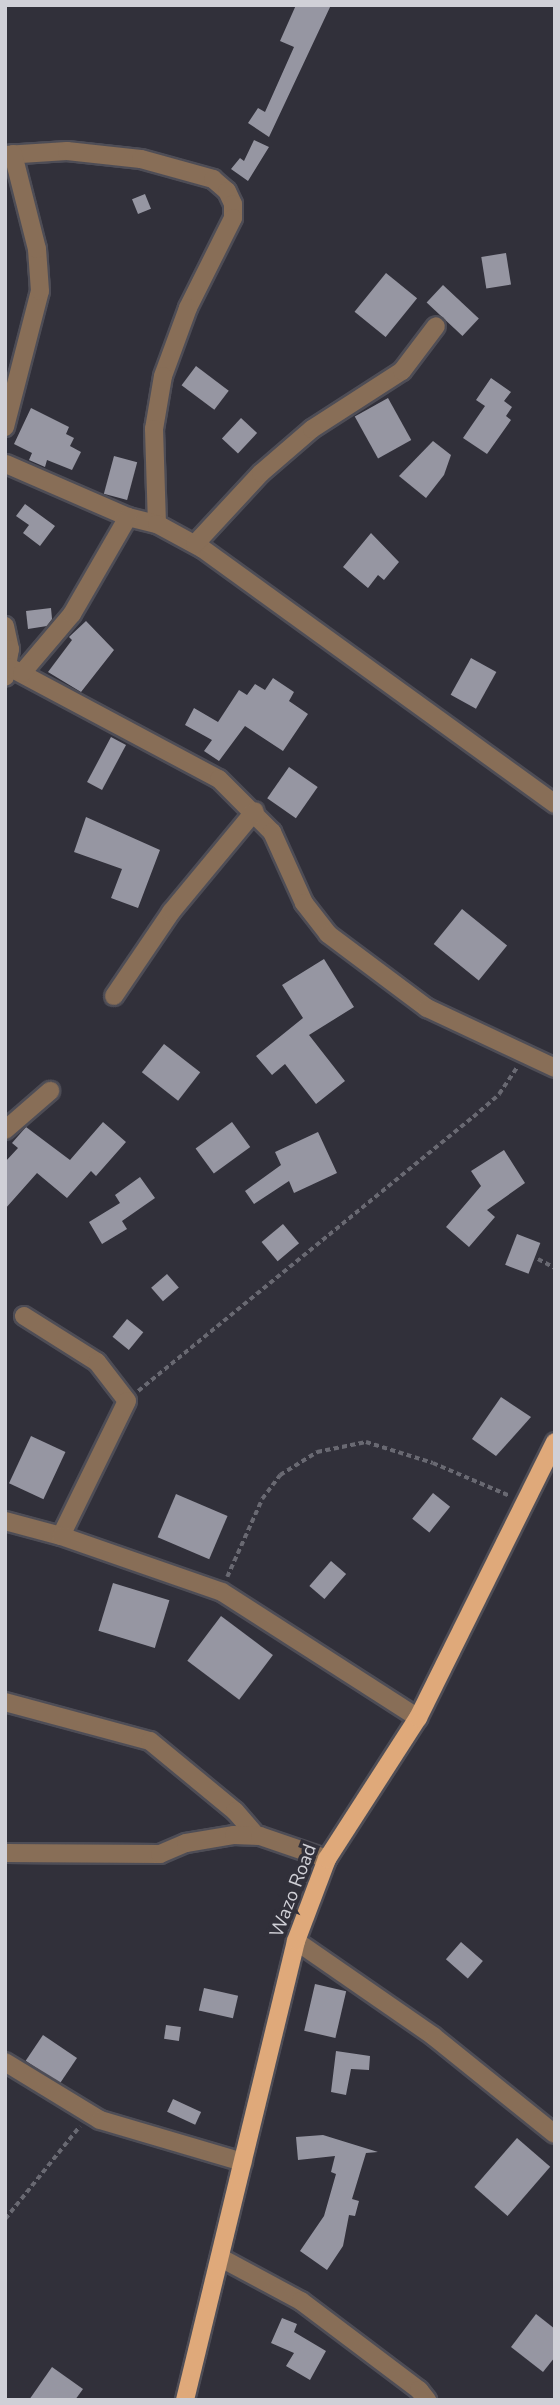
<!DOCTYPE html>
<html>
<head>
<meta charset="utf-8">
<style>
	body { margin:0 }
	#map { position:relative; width:560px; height:2405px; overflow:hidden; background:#31303a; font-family:"Nunito Sans",sans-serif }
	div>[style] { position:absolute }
	.building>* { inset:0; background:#9696a2; transform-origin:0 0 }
	.path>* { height:3.5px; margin-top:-1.75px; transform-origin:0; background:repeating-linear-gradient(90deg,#696972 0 5px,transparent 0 8.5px) }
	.roads { filter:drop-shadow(2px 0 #4e4d56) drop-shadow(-2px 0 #4e4d56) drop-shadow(0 2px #4e4d56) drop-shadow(0 -2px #4e4d56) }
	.minor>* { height:18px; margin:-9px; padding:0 9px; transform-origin:9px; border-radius:9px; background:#886e57 }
	.major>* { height:18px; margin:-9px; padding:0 9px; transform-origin:9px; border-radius:9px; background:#dfa97a }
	span { translate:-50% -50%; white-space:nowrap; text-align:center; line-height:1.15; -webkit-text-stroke:7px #31303a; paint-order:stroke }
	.street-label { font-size:19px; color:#d0d0d7 }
	.frame { position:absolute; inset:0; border:7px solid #d0d0d7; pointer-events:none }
</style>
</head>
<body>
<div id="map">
	<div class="building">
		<i style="clip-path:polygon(296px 5px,331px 5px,269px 137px,248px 123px,258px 108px,265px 112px,294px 47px,280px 41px)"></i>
		<i style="clip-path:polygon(254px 140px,269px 147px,248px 181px,231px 169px,240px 158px,244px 161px)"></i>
		<i style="left:145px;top:194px;width:16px;height:14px;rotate:68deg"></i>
		<i style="left:506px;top:253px;width:32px;height:25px;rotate:81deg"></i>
		<i style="left:386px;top:273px;width:40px;height:50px;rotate:39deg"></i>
		<i style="left:443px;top:285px;width:49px;height:24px;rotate:43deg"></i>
		<i style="left:196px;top:366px;width:41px;height:24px;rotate:37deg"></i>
		<i style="clip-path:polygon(491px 378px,511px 392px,504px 401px,512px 407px,506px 416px,511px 420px,487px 454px,463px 438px,485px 406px,476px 400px)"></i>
		<i style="left:388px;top:398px;width:48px;height:38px;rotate:61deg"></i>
		<i style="clip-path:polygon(31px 408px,69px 427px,66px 434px,74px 438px,70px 446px,81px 452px,72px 470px,47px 460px,45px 467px,29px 460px,32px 453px,14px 444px)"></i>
		<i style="left:241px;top:418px;width:22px;height:28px;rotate:43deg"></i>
		<i style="clip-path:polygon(433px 441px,451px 455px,444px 475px,426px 498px,399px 476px)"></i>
		<i style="left:114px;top:456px;width:24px;height:39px;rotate:15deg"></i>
		<i style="clip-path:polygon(25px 504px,55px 526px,40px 546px,23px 533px,29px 525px,16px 516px)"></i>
		<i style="clip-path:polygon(371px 533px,399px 562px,384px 580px,378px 575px,368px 588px,343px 567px)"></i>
		<i style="clip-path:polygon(51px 608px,52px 619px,47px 626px,28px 629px,26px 611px)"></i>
		<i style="clip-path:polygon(86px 621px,114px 650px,81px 692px,48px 672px,72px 640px,69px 637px)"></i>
		<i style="left:471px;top:658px;width:29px;height:42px;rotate:29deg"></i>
		<i style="clip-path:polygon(273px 678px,294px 692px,289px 701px,308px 714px,283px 751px,245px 726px,219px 761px,204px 751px,212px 740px,185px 725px,194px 708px,218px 722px,239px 690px,247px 695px,255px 684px,265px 690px)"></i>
		<i style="left:111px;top:737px;width:17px;height:51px;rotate:28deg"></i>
		<i style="left:289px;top:767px;width:35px;height:38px;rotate:35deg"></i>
		<i style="clip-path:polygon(86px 817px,160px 850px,138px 908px,111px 898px,122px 869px,74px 852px)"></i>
		<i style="left:462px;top:909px;width:58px;height:45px;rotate:39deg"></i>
		<i style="clip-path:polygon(324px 959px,354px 1007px,309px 1035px,345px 1081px,316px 1104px,285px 1064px,272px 1075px,256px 1056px,303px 1018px,282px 985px)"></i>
		<i style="left:164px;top:1044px;width:46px;height:36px;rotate:38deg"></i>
		<i style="clip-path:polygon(103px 1122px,126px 1142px,96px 1176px,91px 1171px,67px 1198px,37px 1173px,5px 1209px,5px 1162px,18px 1148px,12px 1143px,26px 1127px,70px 1160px)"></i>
		<i style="left:232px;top:1122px;width:31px;height:45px;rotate:54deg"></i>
		<i style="clip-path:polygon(318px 1132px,337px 1173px,294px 1193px,289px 1181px,254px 1204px,245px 1191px,281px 1165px,275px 1152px)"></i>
		<i style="clip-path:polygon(504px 1150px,525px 1183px,487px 1210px,495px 1217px,469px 1247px,446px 1227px,481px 1186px,471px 1171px)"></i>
		<i style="clip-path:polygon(140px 1177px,155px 1198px,122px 1221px,127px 1229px,102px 1244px,89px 1222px,120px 1203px,115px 1195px)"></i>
		<i style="left:283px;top:1224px;width:25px;height:28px;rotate:50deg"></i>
		<i style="left:517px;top:1234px;width:25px;height:33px;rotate:21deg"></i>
		<i style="left:167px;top:1274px;width:18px;height:21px;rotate:49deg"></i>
		<i style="left:127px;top:1319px;width:21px;height:23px;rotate:39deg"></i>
		<i style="clip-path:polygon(501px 1397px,531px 1417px,496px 1456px,472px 1439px)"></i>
		<i style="left:31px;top:1436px;width:38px;height:52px;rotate:25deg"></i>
		<i style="left:433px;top:1493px;width:22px;height:33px;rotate:39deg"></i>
		<i style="left:176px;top:1494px;width:56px;height:47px;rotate:23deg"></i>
		<i style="left:331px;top:1561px;width:20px;height:33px;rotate:41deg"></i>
		<i style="left:113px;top:1583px;width:59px;height:50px;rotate:17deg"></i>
		<i style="left:221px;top:1616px;width:65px;height:56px;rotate:37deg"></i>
		<i style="left:461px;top:1942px;width:29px;height:23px;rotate:41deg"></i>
		<i style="left:315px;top:1984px;width:32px;height:48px;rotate:13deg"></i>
		<i style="left:204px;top:1988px;width:35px;height:23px;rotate:13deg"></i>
		<i style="left:166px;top:2025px;width:15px;height:14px;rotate:8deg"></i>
		<i style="left:43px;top:2035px;width:41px;height:31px;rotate:34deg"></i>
		<i style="clip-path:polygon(336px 2051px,370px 2056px,369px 2070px,351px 2069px,346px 2095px,331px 2092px)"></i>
		<i style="left:173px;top:2099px;width:31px;height:14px;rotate:25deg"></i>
		<i style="clip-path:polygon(323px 2135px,378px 2152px,366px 2153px,352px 2199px,359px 2201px,355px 2216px,349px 2215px,343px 2246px,327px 2270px,300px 2251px,324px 2216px,336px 2174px,331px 2172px,335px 2156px,298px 2160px,296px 2137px)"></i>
		<i style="left:517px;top:2138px;width:44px;height:65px;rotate:41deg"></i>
		<i style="clip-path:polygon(536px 2314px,555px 2329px,555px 2357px,543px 2372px,511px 2347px)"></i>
		<i style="clip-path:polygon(282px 2318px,297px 2324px,294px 2332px,326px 2351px,310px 2380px,286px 2366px,294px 2353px,271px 2343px)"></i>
		<i style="clip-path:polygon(52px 2367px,83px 2389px,75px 2400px,29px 2400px)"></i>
	</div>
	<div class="path">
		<i style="left:538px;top:1259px;width:19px;rotate:28deg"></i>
		<i style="left:138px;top:1391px;width:433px;rotate:-39.3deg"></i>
		<i style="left:473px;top:1117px;width:35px;rotate:-41deg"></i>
		<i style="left:499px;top:1094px;width:32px;rotate:-56deg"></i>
		<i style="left:227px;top:1577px;width:85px;rotate:-65.8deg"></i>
		<i style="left:262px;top:1499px;width:30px;rotate:-53deg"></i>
		<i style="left:280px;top:1475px;width:44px;rotate:-31.9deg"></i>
		<i style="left:317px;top:1452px;width:50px;rotate:-11.5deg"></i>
		<i style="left:366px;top:1442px;width:70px;rotate:17.4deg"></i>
		<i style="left:433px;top:1463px;width:84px;rotate:23.2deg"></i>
		<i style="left:5px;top:2219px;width:119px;rotate:-51.1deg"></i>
	</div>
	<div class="roads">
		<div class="minor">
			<i style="left:5px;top:155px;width:62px;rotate:-3.7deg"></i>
			<i style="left:67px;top:151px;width:74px;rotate:6.2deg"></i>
			<i style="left:141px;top:159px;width:75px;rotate:15.5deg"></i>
			<i style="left:213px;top:179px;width:18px;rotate:41deg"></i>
			<i style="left:227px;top:191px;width:14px;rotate:65deg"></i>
			<i style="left:233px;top:204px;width:14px;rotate:90deg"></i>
			<i style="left:233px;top:218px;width:101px;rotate:116.6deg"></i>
			<i style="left:188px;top:308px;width:72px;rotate:110.2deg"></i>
			<i style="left:163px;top:376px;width:54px;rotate:99.6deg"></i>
			<i style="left:154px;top:429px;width:95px;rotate:88.2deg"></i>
			<i style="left:5px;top:427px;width:140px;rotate:-75.6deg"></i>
			<i style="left:40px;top:291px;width:42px;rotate:-94.1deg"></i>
			<i style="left:37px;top:249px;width:98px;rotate:-104.2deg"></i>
			<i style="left:6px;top:464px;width:133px;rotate:23.5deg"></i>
			<i style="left:128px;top:517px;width:30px;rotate:14deg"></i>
			<i style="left:157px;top:524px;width:52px;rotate:28.5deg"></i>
			<i style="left:203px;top:549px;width:435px;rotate:35.9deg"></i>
			<i style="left:195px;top:544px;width:97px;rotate:-47.1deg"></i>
			<i style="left:261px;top:473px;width:67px;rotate:-40.8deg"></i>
			<i style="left:312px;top:429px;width:107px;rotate:-32.8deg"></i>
			<i style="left:402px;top:371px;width:56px;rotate:-52.9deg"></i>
			<i style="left:5px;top:626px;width:24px;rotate:78deg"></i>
			<i style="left:10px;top:649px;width:28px;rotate:100deg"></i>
			<i style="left:9px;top:667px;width:238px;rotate:28.1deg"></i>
			<i style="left:219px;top:779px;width:75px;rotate:45deg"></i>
			<i style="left:272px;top:832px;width:78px;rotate:65.7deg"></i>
			<i style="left:304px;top:903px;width:39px;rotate:52deg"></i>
			<i style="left:328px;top:934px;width:124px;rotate:36.8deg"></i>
			<i style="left:427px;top:1008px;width:141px;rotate:25.1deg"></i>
			<i style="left:22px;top:673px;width:77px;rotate:-49.7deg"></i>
			<i style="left:72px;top:614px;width:112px;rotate:-60deg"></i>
			<i style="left:114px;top:996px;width:102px;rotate:-55.8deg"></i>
			<i style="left:171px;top:912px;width:131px;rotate:-50.3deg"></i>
			<i style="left:5px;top:1130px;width:60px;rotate:-40.9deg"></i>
			<i style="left:24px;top:1316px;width:86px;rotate:32.2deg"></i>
			<i style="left:97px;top:1362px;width:49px;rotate:52.4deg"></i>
			<i style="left:127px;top:1401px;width:150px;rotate:116.1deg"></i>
			<i style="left:5px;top:1521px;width:58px;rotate:15deg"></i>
			<i style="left:61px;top:1536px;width:170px;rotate:19.2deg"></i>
			<i style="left:222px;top:1592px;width:233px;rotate:32.7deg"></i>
			<i style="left:5px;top:1702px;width:150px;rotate:15.1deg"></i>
			<i style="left:150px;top:1741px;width:110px;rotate:39.5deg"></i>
			<i style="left:235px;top:1811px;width:32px;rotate:49deg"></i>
			<i style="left:5px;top:1853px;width:155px;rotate:0.4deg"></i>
			<i style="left:160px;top:1854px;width:28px;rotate:-23deg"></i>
			<i style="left:186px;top:1843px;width:49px;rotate:-9.5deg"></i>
			<i style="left:234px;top:1835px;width:26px;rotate:2deg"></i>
			<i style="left:260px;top:1836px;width:71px;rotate:18.9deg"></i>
			<i style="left:296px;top:1941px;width:167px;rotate:34.7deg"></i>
			<i style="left:433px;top:2036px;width:156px;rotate:38.8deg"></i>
			<i style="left:5px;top:2062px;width:111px;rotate:31.4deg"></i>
			<i style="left:100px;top:2120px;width:149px;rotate:16.4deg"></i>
			<i style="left:221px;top:2258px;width:91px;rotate:28.3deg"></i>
			<i style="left:301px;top:2301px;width:148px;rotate:37deg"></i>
			<i style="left:419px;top:2390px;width:13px;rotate:51deg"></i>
		</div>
		<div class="major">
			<i style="left:185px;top:2400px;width:472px;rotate:-76.4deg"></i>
			<i style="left:296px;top:1941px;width:88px;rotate:-69.3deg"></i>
			<i style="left:327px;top:1859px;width:168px;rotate:-57.2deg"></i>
			<i style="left:418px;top:1718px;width:308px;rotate:-63.6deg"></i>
		</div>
	</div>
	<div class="street-label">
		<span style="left:294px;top:1891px;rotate:-69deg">Wazo Road</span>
	</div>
	<div class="frame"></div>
</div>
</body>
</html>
